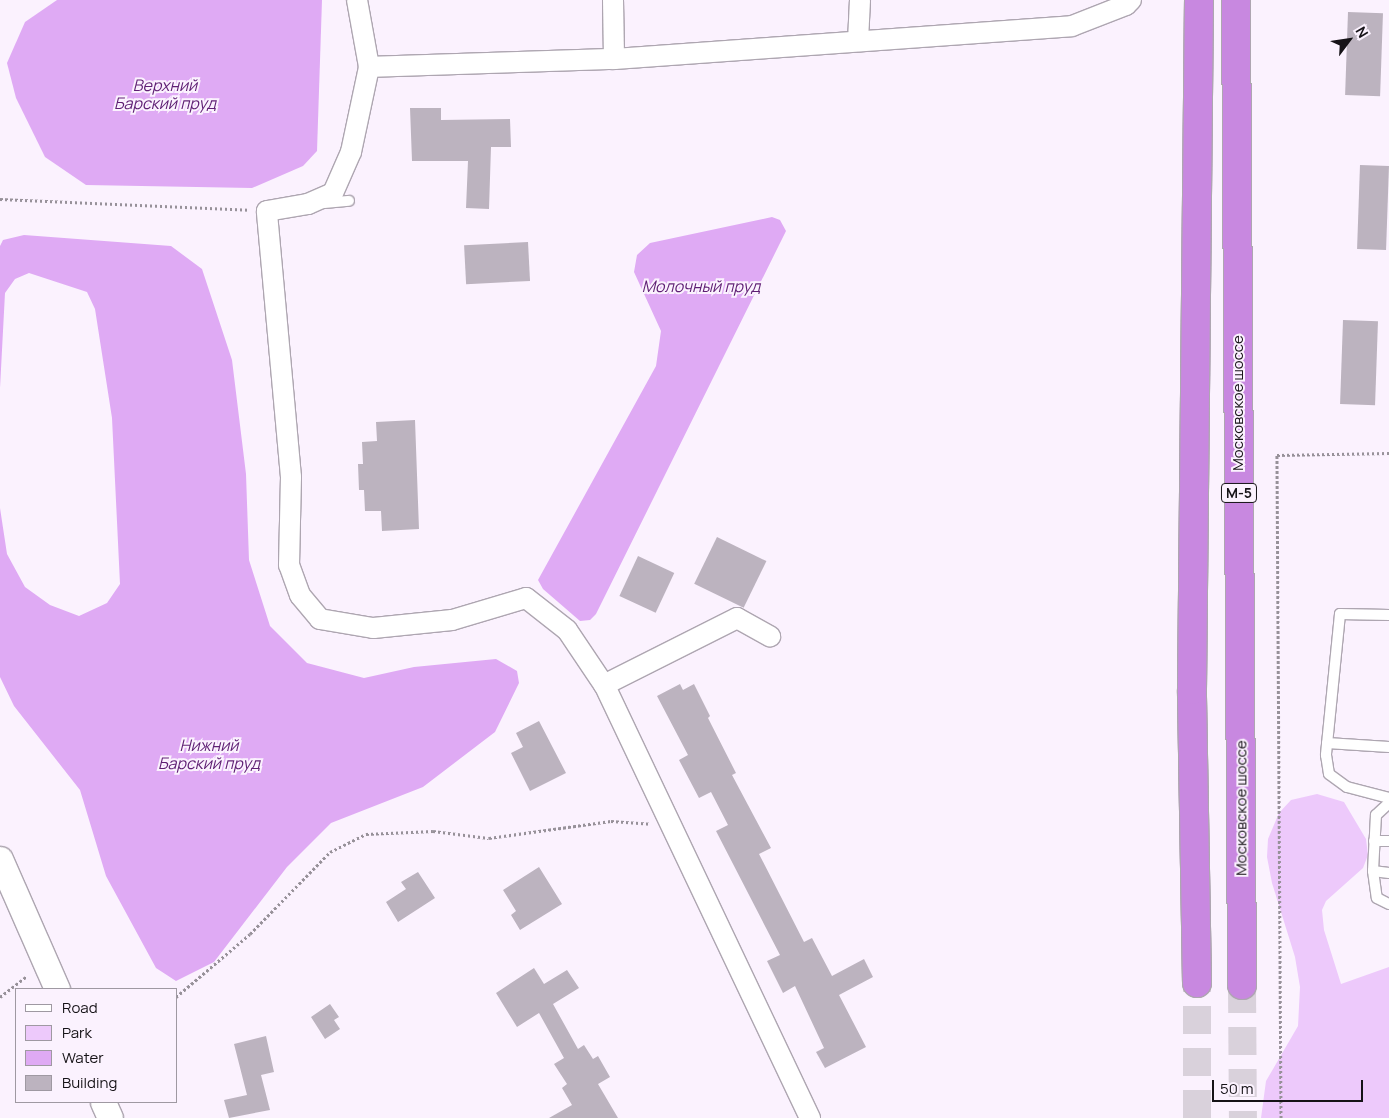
<!DOCTYPE html>
<html>
<head>
<meta charset="utf-8">
<style>
	body { margin:0 }
	#map { position:relative; width:1389px; height:1118px; overflow:hidden; background:#fbf2fe; font-family:Manrope,sans-serif }
	div>[style] { position:absolute }
	.green>* { inset:0; background:#edc9fb }
	.water>* { inset:0; background:#dfaaf4 }
	.building>* { inset:0; background:#bcb3bf; transform-origin:0 0 }
	.trunk-tunnel>* { height:28px; margin-top:-14px; transform-origin:0; background:repeating-linear-gradient(90deg,#d9d1db 0 28px,transparent 0 42px) }
	.path>* { height:3px; margin-top:-1.5px; transform-origin:0; background:repeating-linear-gradient(90deg,#979199 0 2.5px,transparent 0 5px) }
	.roads { filter:drop-shadow(1px 0 #aea6b1) drop-shadow(-1px 0 #aea6b1) drop-shadow(0 1px #aea6b1) drop-shadow(0 -1px #aea6b1) }
	.service>* { height:10px; margin:-5px; padding:0 5px; transform-origin:5px; border-radius:5px; background:#fff }
	.minor>* { height:20px; margin:-10px; padding:0 10px; transform-origin:10px; border-radius:10px; background:#fff }
	.tertiary>* { height:25px; margin:-12.5px; padding:0 12.5px; transform-origin:12.5px; border-radius:12.5px; background:#fff }
	.trunk>* { height:28px; margin:-14px; padding:0 14px; transform-origin:14px; border-radius:14px; background:#c888e0 }
	span { translate:-50% -50%; white-space:nowrap; text-align:center; line-height:1.15; -webkit-text-stroke:4px #fbf2fe; paint-order:stroke }
	.shield-label span { padding:1px 4px; background:#fbf2fe; border:1px solid; border-radius:4px; -webkit-text-stroke-width:0 }
	.shield-label { font-size:14px; color:#161317; font-weight:700 }
	.street-label { font-size:15px; color:#161317 }
	.water-label { font-size:16px; color:#5e1e73; font-style:italic }
	.legend { position:absolute; left:15px; top:988px; width:162px; height:115px; box-sizing:border-box; background:#fbf2fe; border:1px solid #9f99a2; margin:0; padding:6px 9px; list-style:none; font-size:15px; color:#161317 }
	.legend li { display:flex; align-items:center; gap:10px; height:25px }
	.legend b { width:25px; border:1px solid #9f99a2 }
	.north { position:absolute; left:1324px; top:15px; width:50px; height:50px; -webkit-text-stroke:4px #fbf2fe; paint-order:stroke; rotate:59deg; font-size:14px; font-weight:700; line-height:20px; text-align:center; color:#161317 }
	.north::after { content:''; display:block; margin:auto; width:18px; height:22px; background:#161317; clip-path:polygon(50% 0,100% 100%,50% 72%,0 100%) }
	.scale { position:absolute; left:1212px; top:1080px; width:151px; height:22px; box-sizing:border-box; border:2px solid #161317; border-top:0; padding-left:6px; font-size:15px; line-height:18px; white-space:nowrap; color:#161317; -webkit-text-stroke:4px #fbf2fe; paint-order:stroke }
</style>
</head>
<body>
<div id="map">
	<div class="green">
		<i style="clip-path:polygon(1317px 794px,1344px 802px,1366px 839px,1368px 855px,1363px 868px,1326px 901px,1322px 910px,1324px 930px,1341px 984px,1389px 967px,1389px 1118px,1261px 1118px,1266px 1081px,1298px 1026px,1300px 987px,1295px 957px,1272px 883px,1267px 857px,1268px 839px,1279px 813px,1291px 800px)"></i>
	</div>
	<div class="water">
		<i style="clip-path:polygon(57px 0,322px 0,317px 151px,303px 166px,252px 188px,86px 185px,45px 157px,16px 98px,7px 63px,25px 22px)"></i>
		<i style="clip-path:polygon(772px 217px,780px 220px,786px 231px,596px 614px,590px 620px,580px 621px,543px 589px,538px 580px,656px 366px,661px 331px,634px 272px,637px 255px,650px 243px)"></i>
		<i style="clip-path:polygon(24px 235px,171px 246px,202px 269px,232px 360px,246px 474px,249px 560px,270px 626px,307px 663px,364px 678px,414px 667px,496px 659px,517px 671px,519px 683px,495px 732px,423px 787px,331px 823px,287px 867px,214px 962px,176px 981px,156px 968px,106px 876px,80px 790px,14px 706px,0 677px,0 508px,7px 554px,25px 587px,50px 605px,79px 616px,107px 603px,120px 584px,112px 418px,95px 309px,87px 292px,29px 273px,15px 279px,5px 293px,0 388px,0 246px,3px 240px)"></i>
	</div>
	<div class="building">
		<i style="left:1348px;top:12px;width:35px;height:83px;rotate:2deg"></i>
		<i style="clip-path:polygon(410px 108px,441px 108px,441px 120px,510px 119px,511px 147px,491px 147px,489px 209px,466px 208px,468px 161px,412px 161px)"></i>
		<i style="left:1360px;top:165px;width:29px;height:84px;rotate:2deg"></i>
		<i style="left:528px;top:242px;width:39px;height:64px;rotate:87deg"></i>
		<i style="left:1343px;top:320px;width:35px;height:84px;rotate:2deg"></i>
		<i style="clip-path:polygon(415px 420px,419px 529px,382px 531px,381px 511px,365px 511px,364px 490px,359px 490px,358px 464px,363px 464px,362px 442px,377px 441px,376px 422px)"></i>
		<i style="left:717px;top:537px;width:55px;height:52px;rotate:26deg"></i>
		<i style="left:638px;top:556px;width:40px;height:44px;rotate:25deg"></i>
		<i style="clip-path:polygon(680px 684px,683px 690px,694px 684px,710px 716px,708px 718px,736px 773px,732px 775px,771px 848px,759px 854px,804px 942px,812px 938px,832px 976px,864px 959px,873px 977px,839px 995px,866px 1047px,825px 1068px,816px 1052px,824px 1048px,795px 986px,783px 993px,767px 961px,780px 955px,716px 831px,728px 825px,711px 792px,699px 798px,679px 760px,688px 755px,657px 696px)"></i>
		<i style="clip-path:polygon(539px 721px,566px 773px,530px 791px,511px 753px,523px 747px,516px 733px)"></i>
		<i style="clip-path:polygon(539px 867px,562px 904px,520px 930px,511px 915px,516px 911px,503px 890px)"></i>
		<i style="clip-path:polygon(418px 872px,435px 898px,398px 922px,386px 902px,406px 889px,401px 882px)"></i>
		<i style="clip-path:polygon(534px 968px,544px 984px,567px 970px,579px 988px,553px 1004px,578px 1049px,584px 1045px,593px 1059px,598px 1056px,610px 1077px,598px 1084px,618px 1118px,549px 1118px,572px 1105px,562px 1088px,567px 1084px,554px 1064px,564px 1058px,539px 1013px,517px 1027px,496px 993px)"></i>
		<i style="clip-path:polygon(330px 1004px,339px 1017px,334px 1020px,340px 1029px,325px 1039px,311px 1017px)"></i>
		<i style="clip-path:polygon(266px 1036px,274px 1072px,261px 1075px,270px 1110px,229px 1118px,224px 1100px,247px 1095px,234px 1044px)"></i>
	</div>
	<div class="trunk-tunnel">
		<i style="left:1242px;top:985px;width:133px;rotate:89.6deg"></i>
		<i style="left:1197px;top:1118px;width:135px;rotate:-90deg"></i>
	</div>
	<div class="path">
		<i style="left:0;top:199px;width:249px;rotate:2.5deg"></i>
		<i style="left:0;top:997px;width:34px;rotate:-38deg"></i>
		<i style="left:176px;top:997px;width:97px;rotate:-40.4deg"></i>
		<i style="left:250px;top:934px;width:115px;rotate:-45.7deg"></i>
		<i style="left:330px;top:852px;width:40px;rotate:-26.6deg"></i>
		<i style="left:366px;top:834px;width:67px;rotate:-2.6deg"></i>
		<i style="left:433px;top:831px;width:56px;rotate:7.1deg"></i>
		<i style="left:489px;top:838px;width:123px;rotate:-7.9deg"></i>
		<i style="left:611px;top:821px;width:39px;rotate:4deg"></i>
		<i style="left:1281px;top:1118px;width:663px;rotate:-90.35deg"></i>
		<i style="left:1277px;top:455px;width:112px;rotate:-1deg"></i>
	</div>
	<div class="roads">
		<div class="service">
			<i style="left:324px;top:203px;width:25px;rotate:-5deg"></i>
			<i style="left:1389px;top:615px;width:49px;rotate:-178.8deg"></i>
			<i style="left:1340px;top:614px;width:142px;rotate:95.7deg"></i>
			<i style="left:1326px;top:755px;width:19px;rotate:81deg"></i>
			<i style="left:1329px;top:774px;width:22px;rotate:36deg"></i>
			<i style="left:1347px;top:787px;width:43px;rotate:14.7deg"></i>
			<i style="left:1327px;top:743px;width:62px;rotate:3.7deg"></i>
			<i style="left:1389px;top:803px;width:18px;rotate:137deg"></i>
			<i style="left:1376px;top:815px;width:56px;rotate:93.1deg"></i>
			<i style="left:1373px;top:871px;width:27px;rotate:82deg"></i>
			<i style="left:1377px;top:898px;width:13px;rotate:27deg"></i>
			<i style="left:1374px;top:841px;width:15px"></i>
			<i style="left:1373px;top:871px;width:16px;rotate:7deg"></i>
		</div>
		<div class="minor">
			<i style="left:357px;top:0;width:68px;rotate:79.8deg"></i>
			<i style="left:613px;top:0;width:59px;rotate:89deg"></i>
			<i style="left:858px;top:41px;width:41px;rotate:-87.2deg"></i>
			<i style="left:604px;top:685px;width:149px;rotate:-26.7deg"></i>
			<i style="left:737px;top:618px;width:38px;rotate:29deg"></i>
			<i style="left:810px;top:1118px;width:480px;rotate:-115.4deg"></i>
			<i style="left:604px;top:685px;width:66px;rotate:-123.9deg"></i>
			<i style="left:567px;top:630px;width:52px;rotate:-142deg"></i>
			<i style="left:526px;top:598px;width:77px;rotate:163.4deg"></i>
			<i style="left:452px;top:620px;width:79px;rotate:174.2deg"></i>
			<i style="left:373px;top:628px;width:54px;rotate:-170.4deg"></i>
			<i style="left:320px;top:619px;width:31px;rotate:-130deg"></i>
			<i style="left:300px;top:595px;width:32px;rotate:-110deg"></i>
			<i style="left:289px;top:565px;width:88px;rotate:-88.7deg"></i>
			<i style="left:291px;top:477px;width:267px;rotate:-95.2deg"></i>
			<i style="left:267px;top:211px;width:42px;rotate:-9.7deg"></i>
			<i style="left:308px;top:204px;width:27px;rotate:-24deg"></i>
			<i style="left:333px;top:193px;width:45px;rotate:-66.3deg"></i>
			<i style="left:351px;top:152px;width:87px;rotate:-78deg"></i>
			<i style="left:369px;top:67px;width:245px;rotate:-1.9deg"></i>
			<i style="left:614px;top:59px;width:459px;rotate:-4.1deg"></i>
			<i style="left:1072px;top:26px;width:58px;rotate:-21.3deg"></i>
			<i style="left:1126px;top:5px;width:7px;rotate:-45deg"></i>
		</div>
		<div class="tertiary">
			<i style="left:0;top:859px;width:142px;rotate:66.3deg"></i>
			<i style="left:103px;top:1102px;width:17px;rotate:66deg"></i>
		</div>
		<div class="trunk">
			<i style="left:1236px;top:0;width:985px;rotate:89.65deg"></i>
			<i style="left:1197px;top:983px;width:293px;rotate:-91deg"></i>
			<i style="left:1192px;top:690px;width:690px;rotate:-89.42deg"></i>
		</div>
	</div>
	<div class="shield-label">
		<span style="left:1239px;top:493px">М-5</span>
	</div>
	<div class="street-label">
		<span style="left:1238px;top:403px;rotate:-90deg">Московское шоссе</span>
		<span style="left:1241px;top:808px;rotate:-90deg">Московское шоссе</span>
	</div>
	<div class="water-label">
		<span style="left:165px;top:94px">Верхний<br>Барский пруд</span>
		<span style="left:701px;top:286px">Молочный пруд</span>
		<span style="left:209px;top:754px">Нижний<br>Барский пруд</span>
	</div>
	<ul class="legend">
	<li><b style="height:6px;background:#fff"></b>Road</li>
	<li><b style="height:14px;background:#edc9fb"></b>Park</li>
	<li><b style="height:14px;background:#dfaaf4"></b>Water</li>
	<li><b style="height:14px;background:#bcb3bf"></b>Building</li>
	</ul>
	<div class="north">N</div>
	<div class="scale">50 m</div>
</div>
</body>
</html>
